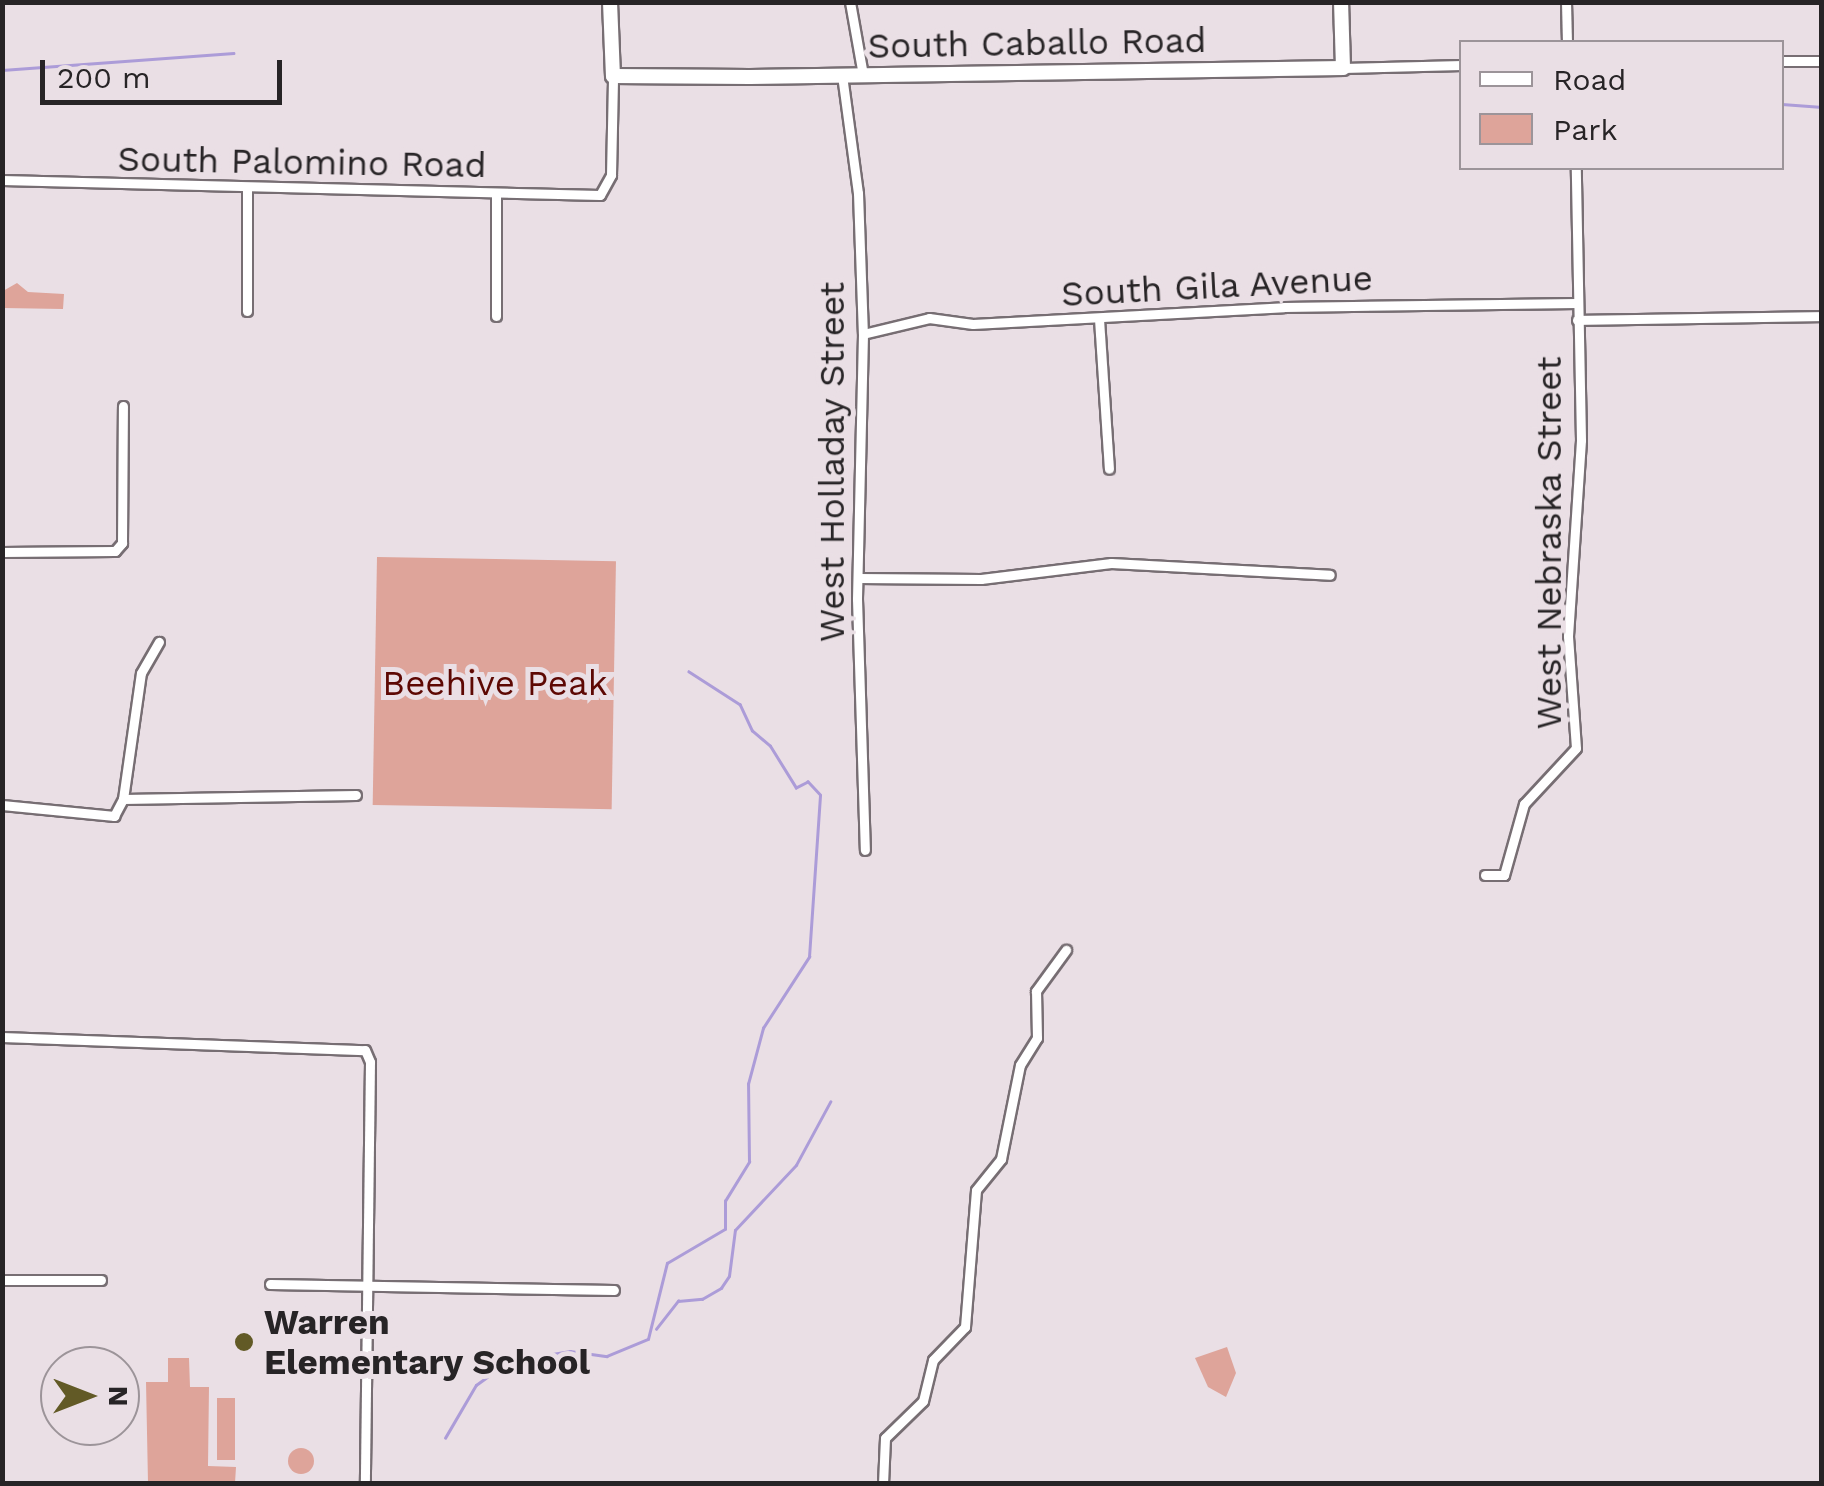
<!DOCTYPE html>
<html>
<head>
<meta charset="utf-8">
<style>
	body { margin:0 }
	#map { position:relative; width:1824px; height:1486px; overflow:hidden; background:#eadfe5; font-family:"Work Sans",sans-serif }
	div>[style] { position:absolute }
	.green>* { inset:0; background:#dea49a; transform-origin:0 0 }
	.round { border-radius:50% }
	.stream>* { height:2.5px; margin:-1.25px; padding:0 1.25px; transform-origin:1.25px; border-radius:1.25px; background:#ac9cd8 }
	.roads { filter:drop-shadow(2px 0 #776e73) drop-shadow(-2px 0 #776e73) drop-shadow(0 2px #776e73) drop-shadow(0 -2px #776e73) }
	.street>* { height:9px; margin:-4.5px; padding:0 4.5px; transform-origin:4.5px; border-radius:4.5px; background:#fff }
	.secondary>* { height:14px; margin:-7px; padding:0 7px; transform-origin:7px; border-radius:7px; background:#fff }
	.dots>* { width:28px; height:28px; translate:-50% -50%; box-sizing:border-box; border:5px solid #eadfe5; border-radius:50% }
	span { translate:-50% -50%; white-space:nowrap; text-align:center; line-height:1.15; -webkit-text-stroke:10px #eadfe5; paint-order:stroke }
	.street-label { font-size:35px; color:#272426 }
	.park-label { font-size:35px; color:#5d0803 }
	.poi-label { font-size:35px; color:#272426; font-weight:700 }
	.left { translate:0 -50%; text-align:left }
	.frame { position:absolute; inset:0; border:5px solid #272426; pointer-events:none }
	.legend { position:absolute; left:1459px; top:40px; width:325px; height:130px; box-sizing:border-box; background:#eadfe5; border:2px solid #9c9499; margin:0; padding:12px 18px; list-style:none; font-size:30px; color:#272426 }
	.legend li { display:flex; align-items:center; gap:20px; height:50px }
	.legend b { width:50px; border:2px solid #9c9499 }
	.north { position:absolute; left:40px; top:1346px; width:100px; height:100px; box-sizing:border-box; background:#eadfe5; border:2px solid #9c9499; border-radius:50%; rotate:90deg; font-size:28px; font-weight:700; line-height:40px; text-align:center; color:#272426 }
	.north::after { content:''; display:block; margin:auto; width:35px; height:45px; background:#625a26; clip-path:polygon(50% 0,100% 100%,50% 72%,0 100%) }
	.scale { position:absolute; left:40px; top:60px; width:242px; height:45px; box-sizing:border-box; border:5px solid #272426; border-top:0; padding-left:12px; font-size:30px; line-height:35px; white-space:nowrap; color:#272426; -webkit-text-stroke:8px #eadfe5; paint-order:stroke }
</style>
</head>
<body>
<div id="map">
	<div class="green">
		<i style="clip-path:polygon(17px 283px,28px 292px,64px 294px,63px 309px,3px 308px,3px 291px)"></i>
		<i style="left:377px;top:557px;width:239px;height:248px;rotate:1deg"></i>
		<i style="clip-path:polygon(1227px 1347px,1236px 1373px,1226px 1397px,1208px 1387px,1195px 1358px)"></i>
		<i style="clip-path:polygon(168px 1358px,189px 1358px,190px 1387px,209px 1387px,208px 1466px,236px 1467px,235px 1483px,148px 1483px,146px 1382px,168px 1382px)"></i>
		<i style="left:217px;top:1398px;width:18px;height:62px"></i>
		<i class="round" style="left:288px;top:1448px;width:26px;height:26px"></i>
	</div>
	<div class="stream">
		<i style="left:2px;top:70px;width:232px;rotate:-4.2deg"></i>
		<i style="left:1782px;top:104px;width:40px;rotate:4.3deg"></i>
		<i style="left:656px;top:1329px;width:36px;rotate:-52deg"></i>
		<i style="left:678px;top:1301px;width:24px;rotate:-5deg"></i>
		<i style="left:702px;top:1299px;width:22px;rotate:-30deg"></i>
		<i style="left:721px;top:1288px;width:14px;rotate:-56deg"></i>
		<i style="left:729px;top:1276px;width:46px;rotate:-82.6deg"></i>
		<i style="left:735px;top:1230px;width:89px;rotate:-46.8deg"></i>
		<i style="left:796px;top:1165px;width:72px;rotate:-61.6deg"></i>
		<i style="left:445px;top:1438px;width:61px;rotate:-59.7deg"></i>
		<i style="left:476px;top:1385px;width:41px;rotate:-36deg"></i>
		<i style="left:509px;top:1361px;width:62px;rotate:-9.3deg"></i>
		<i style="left:570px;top:1351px;width:37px;rotate:8deg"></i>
		<i style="left:607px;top:1356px;width:44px;rotate:-22.5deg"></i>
		<i style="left:648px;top:1339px;width:78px;rotate:-76deg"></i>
		<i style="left:667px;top:1263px;width:67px;rotate:-30.4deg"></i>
		<i style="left:725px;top:1229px;width:28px;rotate:-90deg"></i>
		<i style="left:725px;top:1201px;width:46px;rotate:-58.4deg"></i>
		<i style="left:749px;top:1162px;width:78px;rotate:-90.7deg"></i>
		<i style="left:748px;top:1084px;width:58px;rotate:-75deg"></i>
		<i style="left:763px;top:1028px;width:85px;rotate:-57.1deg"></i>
		<i style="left:809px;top:957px;width:162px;rotate:-86.1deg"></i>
		<i style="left:820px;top:795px;width:18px;rotate:-133deg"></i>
		<i style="left:808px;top:782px;width:13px;rotate:153deg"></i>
		<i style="left:796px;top:788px;width:49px;rotate:-121.8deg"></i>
		<i style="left:770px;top:746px;width:23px;rotate:-140deg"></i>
		<i style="left:752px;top:731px;width:29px;rotate:-115deg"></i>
		<i style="left:740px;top:705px;width:61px;rotate:-147.1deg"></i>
	</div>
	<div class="roads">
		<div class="street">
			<i style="left:850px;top:2px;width:74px;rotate:79.9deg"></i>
			<i style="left:1566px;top:2px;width:40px;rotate:88.6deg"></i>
			<i style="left:1782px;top:61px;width:40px"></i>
			<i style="left:1343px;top:68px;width:119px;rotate:-1.4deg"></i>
			<i style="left:842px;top:75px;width:119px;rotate:82.3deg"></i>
			<i style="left:858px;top:193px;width:141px;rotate:88deg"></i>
			<i style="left:863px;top:334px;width:265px;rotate:91.3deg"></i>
			<i style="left:857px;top:599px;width:251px;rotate:88.2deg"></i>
			<i style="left:2px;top:180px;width:598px;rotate:1.44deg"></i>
			<i style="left:600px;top:195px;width:23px;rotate:-61deg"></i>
			<i style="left:611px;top:175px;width:99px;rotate:-88.8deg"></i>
			<i style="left:496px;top:194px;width:122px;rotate:90deg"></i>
			<i style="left:247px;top:311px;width:122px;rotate:-90deg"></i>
			<i style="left:1099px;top:319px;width:150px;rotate:86.2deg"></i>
			<i style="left:1577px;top:320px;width:245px;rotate:-0.9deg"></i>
			<i style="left:863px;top:334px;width:68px;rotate:-13.6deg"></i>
			<i style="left:929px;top:318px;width:44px;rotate:7.8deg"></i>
			<i style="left:973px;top:324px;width:311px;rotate:-3.1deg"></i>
			<i style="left:1284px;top:307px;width:293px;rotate:-0.8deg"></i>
			<i style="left:2px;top:552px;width:113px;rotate:-0.5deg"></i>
			<i style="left:115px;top:551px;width:11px;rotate:-49deg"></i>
			<i style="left:122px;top:543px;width:137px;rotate:-89.6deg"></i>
			<i style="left:858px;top:578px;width:123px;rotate:0.5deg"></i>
			<i style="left:981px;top:579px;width:131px;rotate:-7deg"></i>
			<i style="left:1111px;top:563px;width:219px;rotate:3.1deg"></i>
			<i style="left:123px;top:799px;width:127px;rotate:-81.9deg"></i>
			<i style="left:141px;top:673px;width:36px;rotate:-60deg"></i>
			<i style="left:2px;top:805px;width:113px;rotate:5.6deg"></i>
			<i style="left:114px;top:816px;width:19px;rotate:-62deg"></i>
			<i style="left:123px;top:799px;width:233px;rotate:-1deg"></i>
			<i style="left:1485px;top:875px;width:19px"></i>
			<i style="left:1504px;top:875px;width:74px;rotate:-74.3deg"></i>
			<i style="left:1524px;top:804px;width:76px;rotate:-47.1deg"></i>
			<i style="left:1576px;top:748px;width:112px;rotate:-94.1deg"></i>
			<i style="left:1568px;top:636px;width:196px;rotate:-86.2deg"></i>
			<i style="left:1581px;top:440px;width:272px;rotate:-91.1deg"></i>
			<i style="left:2px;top:1037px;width:363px;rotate:2.1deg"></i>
			<i style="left:365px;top:1050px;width:13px;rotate:67deg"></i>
			<i style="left:370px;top:1062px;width:422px;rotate:90.7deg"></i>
			<i style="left:2px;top:1280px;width:99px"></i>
			<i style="left:270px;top:1284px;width:344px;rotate:1deg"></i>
			<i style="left:883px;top:1484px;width:46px;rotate:-87.5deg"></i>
			<i style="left:885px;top:1438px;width:53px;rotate:-44.2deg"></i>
			<i style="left:923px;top:1401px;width:42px;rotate:-76.3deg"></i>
			<i style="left:933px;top:1360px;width:46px;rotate:-45.9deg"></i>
			<i style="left:965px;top:1327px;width:137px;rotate:-85.4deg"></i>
			<i style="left:976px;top:1190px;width:40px;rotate:-51deg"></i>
			<i style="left:1001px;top:1159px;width:96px;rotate:-78.6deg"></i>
			<i style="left:1020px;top:1065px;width:32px;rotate:-58deg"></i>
			<i style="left:1037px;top:1038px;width:47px;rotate:-91.2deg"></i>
			<i style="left:1036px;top:991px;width:51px;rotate:-53.8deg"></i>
		</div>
		<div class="secondary">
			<i style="left:610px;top:2px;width:74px;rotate:87.7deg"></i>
			<i style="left:613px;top:76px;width:137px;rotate:0.4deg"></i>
			<i style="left:750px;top:77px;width:593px;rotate:-0.87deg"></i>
			<i style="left:1343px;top:68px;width:66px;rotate:-91.7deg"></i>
		</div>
	</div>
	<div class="dots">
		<i style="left:244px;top:1342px;background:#625a26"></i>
	</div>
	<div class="street-label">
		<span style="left:1037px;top:43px;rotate:-1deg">South Caballo Road</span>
		<span style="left:302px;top:162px;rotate:1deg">South Palomino Road</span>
		<span style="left:1217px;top:286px;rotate:-3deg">South Gila Avenue</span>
		<span style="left:832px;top:462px;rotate:-90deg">West Holladay Street</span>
		<span style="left:1549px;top:543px;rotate:-90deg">West Nebraska Street</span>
	</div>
	<div class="park-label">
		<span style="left:495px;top:683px">Beehive Peak</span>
	</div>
	<div class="poi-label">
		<span class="left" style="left:264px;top:1342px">Warren<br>Elementary School</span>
	</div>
	<div class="frame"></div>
	<ul class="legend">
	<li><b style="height:12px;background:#fff"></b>Road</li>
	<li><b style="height:28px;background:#dea49a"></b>Park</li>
	</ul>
	<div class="north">N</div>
	<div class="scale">200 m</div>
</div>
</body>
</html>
